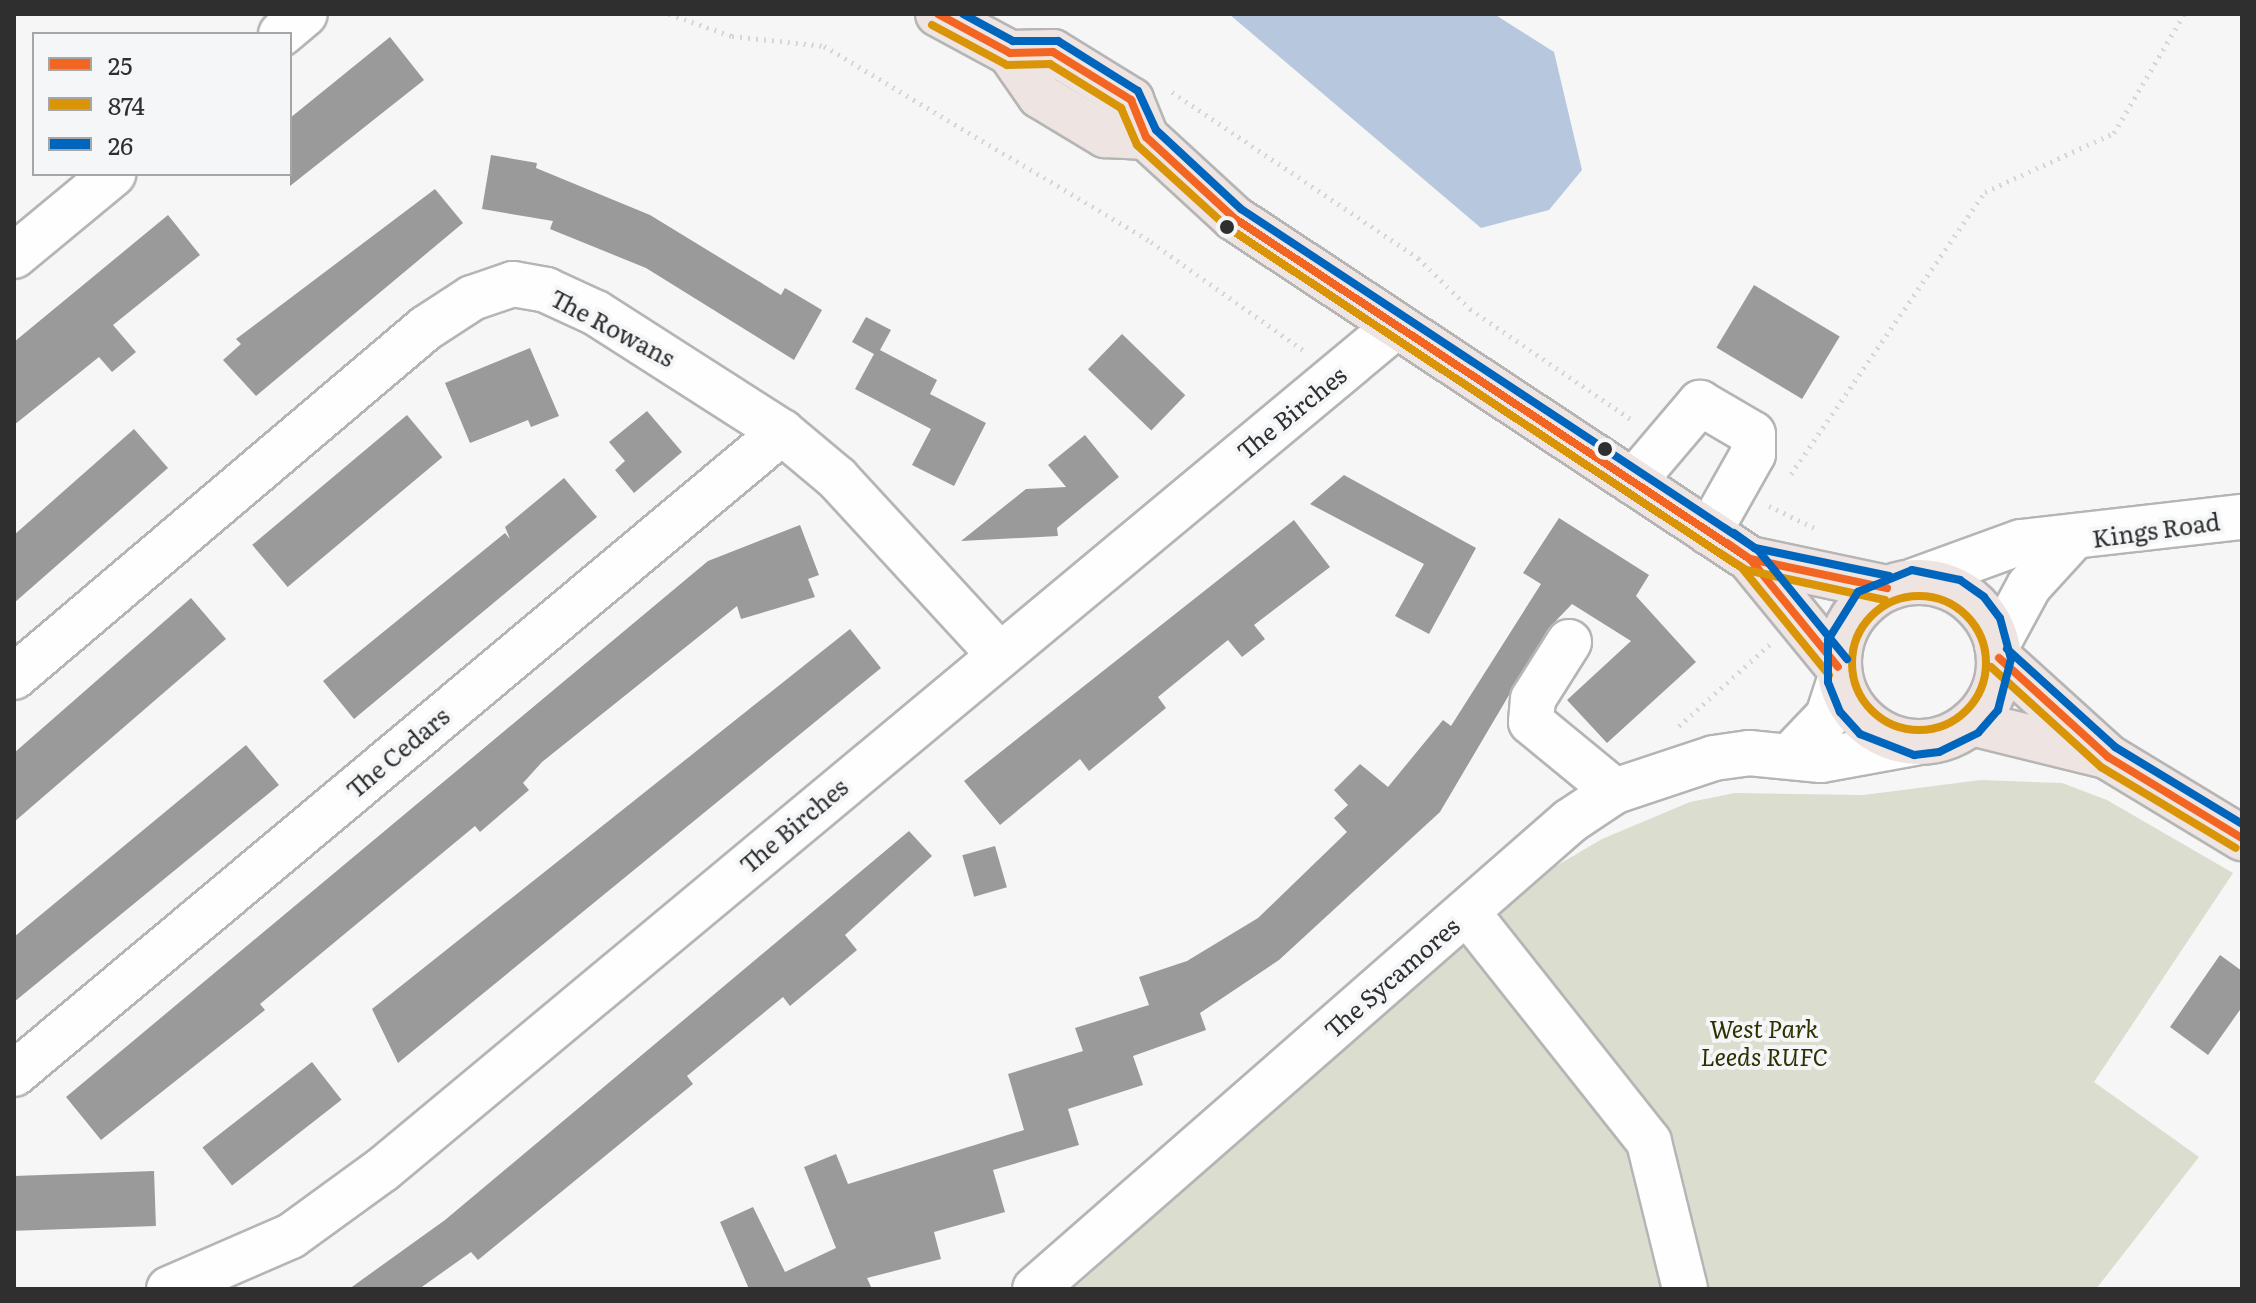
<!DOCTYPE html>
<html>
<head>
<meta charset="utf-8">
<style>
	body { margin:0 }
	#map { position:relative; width:2256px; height:1303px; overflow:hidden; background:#f6f6f6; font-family:Literata,serif }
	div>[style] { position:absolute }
	.green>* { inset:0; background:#dbddce }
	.water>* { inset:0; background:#b6c7de }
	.building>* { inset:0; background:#9a9a9a; transform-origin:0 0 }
	.path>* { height:5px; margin-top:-2.5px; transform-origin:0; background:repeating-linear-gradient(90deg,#d6d6d7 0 2px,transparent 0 8px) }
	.roads { filter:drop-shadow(2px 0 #b5b5b5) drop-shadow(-2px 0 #b5b5b5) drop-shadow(0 2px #b5b5b5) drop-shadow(0 -2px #b5b5b5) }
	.minor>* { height:44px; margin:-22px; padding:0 22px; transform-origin:22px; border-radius:22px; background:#fefefe }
	.highway>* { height:44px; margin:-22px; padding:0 22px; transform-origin:22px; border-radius:22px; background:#eee4e1 }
	.highway>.ring { margin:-22px; padding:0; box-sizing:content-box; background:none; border:44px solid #eee4e1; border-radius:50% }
	.bus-1>* { height:8px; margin:-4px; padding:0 4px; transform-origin:4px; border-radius:4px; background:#f26522 }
	.bus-2>* { height:8px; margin:-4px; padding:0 4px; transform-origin:4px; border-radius:4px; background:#d99407 }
	.bus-2>.ring { margin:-4px; padding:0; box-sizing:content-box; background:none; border:8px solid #d99407; border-radius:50% }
	.bus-3>* { height:8px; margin:-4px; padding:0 4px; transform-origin:4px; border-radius:4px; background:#0065bd }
	.dots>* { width:22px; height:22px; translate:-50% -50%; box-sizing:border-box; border:4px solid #f5f6f7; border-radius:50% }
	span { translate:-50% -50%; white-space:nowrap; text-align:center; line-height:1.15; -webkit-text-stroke:8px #f5f6f7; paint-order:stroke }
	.street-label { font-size:24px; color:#2f2f2f }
	.park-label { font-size:24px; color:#2e3000; font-style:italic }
	.frame { position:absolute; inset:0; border:16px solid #2f2f2f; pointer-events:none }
	.legend { position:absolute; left:32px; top:32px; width:260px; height:144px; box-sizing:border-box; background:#f5f6f7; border:2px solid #a6a6a7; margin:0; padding:10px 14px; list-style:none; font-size:24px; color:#2f2f2f }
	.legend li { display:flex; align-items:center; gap:16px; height:40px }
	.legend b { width:40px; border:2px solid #a6a6a7 }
</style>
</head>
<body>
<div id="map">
	<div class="green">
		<i style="clip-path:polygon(1981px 780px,2062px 783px,2107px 800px,2233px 873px,2094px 1082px,2199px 1157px,2096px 1289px,1073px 1289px,1539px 876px,1602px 839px,1690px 802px,1735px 793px,1863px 795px)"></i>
	</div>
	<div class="water">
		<i style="clip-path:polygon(1229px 14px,1494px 14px,1554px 52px,1582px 170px,1549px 210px,1481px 228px)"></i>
	</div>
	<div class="building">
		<i style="clip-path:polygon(390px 37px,424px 80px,290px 186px,290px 118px)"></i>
		<i style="clip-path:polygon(491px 155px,537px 163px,536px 168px,650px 215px,781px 295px,785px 288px,822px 310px,794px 360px,646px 268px,550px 229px,553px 221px,482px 209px)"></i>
		<i style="clip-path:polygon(435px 189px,463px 223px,256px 396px,223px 360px,241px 344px,236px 339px)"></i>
		<i style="clip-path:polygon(168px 215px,200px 255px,113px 325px,136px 352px,112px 372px,99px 357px,14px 425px,14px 342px)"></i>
		<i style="left:1754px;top:285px;width:100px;height:73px;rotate:31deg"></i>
		<i style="clip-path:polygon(866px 317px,891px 330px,880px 350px,937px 380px,930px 394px,986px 423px,954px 486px,912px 465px,931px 429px,855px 389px,874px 354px,852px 342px)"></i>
		<i style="left:1122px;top:334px;width:88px;height:49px;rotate:44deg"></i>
		<i style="clip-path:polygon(530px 348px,559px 416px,531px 427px,528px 420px,470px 443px,445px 383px)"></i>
		<i style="clip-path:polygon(647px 411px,682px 452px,634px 493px,615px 470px,625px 461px,609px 442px)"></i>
		<i style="left:407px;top:415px;width:55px;height:202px;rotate:50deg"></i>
		<i style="clip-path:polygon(134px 429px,168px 468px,14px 603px,14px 535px)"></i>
		<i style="clip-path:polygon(1085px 435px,1119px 477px,1057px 528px,1058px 536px,961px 541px,1026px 489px,1066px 487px,1048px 465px)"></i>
		<i style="clip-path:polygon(1344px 475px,1476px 548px,1429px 634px,1395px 616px,1424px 564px,1310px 504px)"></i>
		<i style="clip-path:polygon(564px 478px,597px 517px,354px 719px,323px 681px,505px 533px,510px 539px,505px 527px)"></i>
		<i style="clip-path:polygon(1559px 518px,1649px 575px,1636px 596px,1696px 662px,1607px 743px,1567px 700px,1631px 641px,1572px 604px,1548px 629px,1440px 812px,1279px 960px,1200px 1013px,1206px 1030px,1133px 1056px,1143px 1085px,1068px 1109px,1079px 1145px,993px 1170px,1005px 1212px,934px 1232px,941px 1259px,867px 1278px,872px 1289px,749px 1289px,720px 1222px,753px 1207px,785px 1272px,836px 1248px,804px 1167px,836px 1154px,848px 1184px,1024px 1130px,1008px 1074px,1083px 1051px,1075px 1028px,1149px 1005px,1139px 977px,1187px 961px,1258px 918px,1347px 832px,1334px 818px,1348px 805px,1334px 790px,1360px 764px,1388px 787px,1443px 720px,1451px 726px,1541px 584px,1523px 573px)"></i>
		<i style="clip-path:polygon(1294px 520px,1330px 567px,1254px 625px,1265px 639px,1242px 657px,1228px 640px,1158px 697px,1166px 708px,1089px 771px,1080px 759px,1000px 825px,964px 781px)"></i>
		<i style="clip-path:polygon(800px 525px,819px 575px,808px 579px,815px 597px,741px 619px,737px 606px,542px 762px,523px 783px,529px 790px,480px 832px,475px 826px,260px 1004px,265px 1010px,101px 1140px,66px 1097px,708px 561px)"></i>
		<i style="clip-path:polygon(191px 598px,226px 639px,14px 822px,14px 753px)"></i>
		<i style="clip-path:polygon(850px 629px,881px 668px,398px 1063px,372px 1009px)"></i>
		<i style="clip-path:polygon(246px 745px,279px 785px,14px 1002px,14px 937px)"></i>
		<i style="clip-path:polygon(909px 831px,932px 856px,845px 935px,857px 950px,790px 1006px,783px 997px,687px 1076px,693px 1084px,478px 1260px,471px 1252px,419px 1289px,349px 1289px,445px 1220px)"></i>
		<i style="left:995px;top:846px;width:43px;height:34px;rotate:74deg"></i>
		<i style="clip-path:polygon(2220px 955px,2242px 971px,2242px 1007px,2208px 1055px,2170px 1027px)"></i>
		<i style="left:312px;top:1062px;width:48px;height:139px;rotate:52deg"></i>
		<i style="left:154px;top:1171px;width:55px;height:140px;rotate:88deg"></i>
	</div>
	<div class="path">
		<i style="left:669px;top:14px;width:67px;rotate:19.2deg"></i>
		<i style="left:732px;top:36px;width:93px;rotate:6.2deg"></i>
		<i style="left:824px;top:46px;width:381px;rotate:30.9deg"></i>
		<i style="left:1151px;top:242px;width:190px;rotate:35.4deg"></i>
		<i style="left:1172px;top:92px;width:297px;rotate:34deg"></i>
		<i style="left:1418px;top:258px;width:73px;rotate:44.4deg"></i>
		<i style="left:1470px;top:309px;width:196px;rotate:34.4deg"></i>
		<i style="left:1791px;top:474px;width:342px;rotate:-55.5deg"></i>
		<i style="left:1985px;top:192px;width:142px;rotate:-24.6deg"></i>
		<i style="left:2114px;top:133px;width:138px;rotate:-59.5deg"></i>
		<i style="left:1769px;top:506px;width:53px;rotate:25.6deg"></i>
		<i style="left:1679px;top:726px;width:122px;rotate:-42deg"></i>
	</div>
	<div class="roads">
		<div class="minor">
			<i style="left:281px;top:34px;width:31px;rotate:-40deg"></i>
			<i style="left:14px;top:256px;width:129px;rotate:-39.6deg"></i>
			<i style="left:1633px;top:482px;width:104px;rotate:-49.7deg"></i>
			<i style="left:1700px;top:403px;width:61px;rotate:30.3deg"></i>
			<i style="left:1753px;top:434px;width:20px;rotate:90deg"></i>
			<i style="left:1753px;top:454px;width:90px;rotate:119.4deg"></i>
			<i style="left:1911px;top:582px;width:117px;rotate:-20deg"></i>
			<i style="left:2021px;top:542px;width:222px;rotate:-6.5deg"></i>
			<i style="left:1569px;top:642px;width:67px;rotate:122.3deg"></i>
			<i style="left:1533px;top:699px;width:23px;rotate:95deg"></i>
			<i style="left:1531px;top:722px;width:109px;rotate:39.4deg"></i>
			<i style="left:1997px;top:645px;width:67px;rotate:-61.5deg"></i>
			<i style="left:2029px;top:586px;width:62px;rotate:-47.6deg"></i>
			<i style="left:14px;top:677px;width:540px;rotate:-40.27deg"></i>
			<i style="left:426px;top:328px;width:55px;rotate:-33.1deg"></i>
			<i style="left:472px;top:298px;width:43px;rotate:-18.9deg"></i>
			<i style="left:513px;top:284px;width:34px;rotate:10deg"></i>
			<i style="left:546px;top:290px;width:55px;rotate:24.7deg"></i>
			<i style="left:596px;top:313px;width:221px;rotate:32.6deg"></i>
			<i style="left:782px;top:432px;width:72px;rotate:39.9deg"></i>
			<i style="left:837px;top:478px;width:238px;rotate:47.4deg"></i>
			<i style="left:1791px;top:755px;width:54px;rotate:-46.5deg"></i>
			<i style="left:1828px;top:716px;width:38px;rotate:-72deg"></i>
			<i style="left:1467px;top:912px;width:293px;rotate:51.6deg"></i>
			<i style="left:1649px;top:1142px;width:151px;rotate:76.2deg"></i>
			<i style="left:14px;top:1074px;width:1001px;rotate:-39.89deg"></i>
			<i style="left:169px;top:1289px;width:133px;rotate:-23.5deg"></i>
			<i style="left:291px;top:1236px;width:112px;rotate:-36deg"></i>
			<i style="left:382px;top:1170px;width:1318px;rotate:-39.77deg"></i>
			<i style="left:1035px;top:1289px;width:711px;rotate:-41.18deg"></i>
			<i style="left:1570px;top:821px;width:54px;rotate:-33.7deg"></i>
			<i style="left:1615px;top:791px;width:104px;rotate:-18.4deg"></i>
			<i style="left:1714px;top:758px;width:35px;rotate:-8deg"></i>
			<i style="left:1749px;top:753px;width:72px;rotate:5.6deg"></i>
			<i style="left:1821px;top:760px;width:96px;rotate:-10.3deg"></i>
		</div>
		<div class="highway">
			<i style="left:938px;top:14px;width:82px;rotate:28.4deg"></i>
			<i style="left:1010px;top:53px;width:52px;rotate:55.1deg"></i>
			<i style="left:1040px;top:96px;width:76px;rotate:31deg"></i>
			<i style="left:1105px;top:135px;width:41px;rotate:2.8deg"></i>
			<i style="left:1010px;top:53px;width:43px;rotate:-1.3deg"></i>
			<i style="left:1053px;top:52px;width:92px;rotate:31.6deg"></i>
			<i style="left:1131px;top:100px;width:40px;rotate:68deg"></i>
			<i style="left:1146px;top:137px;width:120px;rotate:42.6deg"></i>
			<i style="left:1234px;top:218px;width:618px;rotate:33.46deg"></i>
			<i style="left:1750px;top:559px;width:139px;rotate:50.8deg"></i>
			<i style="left:1750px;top:559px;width:140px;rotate:12deg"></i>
			<i class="ring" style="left:1839px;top:582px;width:116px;height:116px"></i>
			<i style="left:1999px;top:658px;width:147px;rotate:42.2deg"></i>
			<i style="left:2108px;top:757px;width:157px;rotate:31.2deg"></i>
			<i style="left:1971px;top:723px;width:134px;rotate:13.8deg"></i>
		</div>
	</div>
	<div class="bus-1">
		<i style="left:938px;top:14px;width:82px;rotate:28.4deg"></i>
		<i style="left:1010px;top:53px;width:43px;rotate:-1.3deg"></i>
		<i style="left:1053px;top:52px;width:92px;rotate:31.6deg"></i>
		<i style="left:1131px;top:100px;width:40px;rotate:68deg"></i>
		<i style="left:1146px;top:137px;width:120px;rotate:42.6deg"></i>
		<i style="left:1234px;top:218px;width:618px;rotate:33.46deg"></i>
		<i style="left:1750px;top:559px;width:139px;rotate:50.8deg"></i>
		<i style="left:1727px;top:543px;width:28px;rotate:35deg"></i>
		<i style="left:1750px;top:559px;width:140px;rotate:12deg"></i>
		<i style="left:1999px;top:658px;width:147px;rotate:42.2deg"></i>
		<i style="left:2108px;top:757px;width:157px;rotate:31.2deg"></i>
	</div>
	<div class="bus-2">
		<i style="left:932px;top:25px;width:85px;rotate:28.1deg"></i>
		<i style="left:1007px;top:65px;width:43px;rotate:-1.3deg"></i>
		<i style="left:1050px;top:64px;width:84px;rotate:31.8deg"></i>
		<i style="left:1121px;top:108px;width:40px;rotate:66.6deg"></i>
		<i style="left:1137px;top:145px;width:122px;rotate:42.3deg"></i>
		<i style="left:1227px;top:227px;width:618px;rotate:33.51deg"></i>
		<i style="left:1742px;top:568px;width:138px;rotate:50.9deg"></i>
		<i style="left:1720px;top:553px;width:31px;rotate:33deg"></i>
		<i style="left:1746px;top:570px;width:142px;rotate:12.2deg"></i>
		<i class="ring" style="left:1852px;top:596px;width:126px;height:126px"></i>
		<i style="left:1991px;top:667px;width:149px;rotate:42.3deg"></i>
		<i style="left:2101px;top:767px;width:157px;rotate:31deg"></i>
	</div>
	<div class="bus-3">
		<i style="left:963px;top:14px;width:57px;rotate:28.4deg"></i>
		<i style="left:1013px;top:41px;width:45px"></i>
		<i style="left:1058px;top:41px;width:94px;rotate:32deg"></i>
		<i style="left:1138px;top:91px;width:43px;rotate:65.2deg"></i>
		<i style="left:1156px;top:130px;width:116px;rotate:42.9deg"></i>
		<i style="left:1241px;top:209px;width:619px;rotate:33.41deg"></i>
		<i style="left:1758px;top:550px;width:141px;rotate:50.8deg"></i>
		<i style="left:1734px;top:533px;width:26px;rotate:36deg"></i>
		<i style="left:1755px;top:548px;width:137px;rotate:11.8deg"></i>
		<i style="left:2007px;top:649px;width:146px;rotate:42.2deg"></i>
		<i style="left:2115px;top:747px;width:149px;rotate:31.2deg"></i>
		<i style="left:1978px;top:733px;width:43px;rotate:154deg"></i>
		<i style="left:1939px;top:752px;width:25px;rotate:173deg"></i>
		<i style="left:1914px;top:755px;width:58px;rotate:-158.7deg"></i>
		<i style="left:1860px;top:734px;width:30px;rotate:-132deg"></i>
		<i style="left:1840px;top:712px;width:32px;rotate:-112deg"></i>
		<i style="left:1828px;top:682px;width:42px;rotate:-90deg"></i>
		<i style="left:1828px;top:640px;width:57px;rotate:-58deg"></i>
		<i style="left:1858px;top:592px;width:58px;rotate:-22.2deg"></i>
		<i style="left:1912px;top:570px;width:49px;rotate:11.8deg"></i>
		<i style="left:1960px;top:580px;width:29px;rotate:35deg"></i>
		<i style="left:1984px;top:597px;width:26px;rotate:53deg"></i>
		<i style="left:2000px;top:618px;width:42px;rotate:75deg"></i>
		<i style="left:2011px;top:659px;width:53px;rotate:104.3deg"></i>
		<i style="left:1998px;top:710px;width:29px;rotate:131deg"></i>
	</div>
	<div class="dots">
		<i style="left:1227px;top:227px;background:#2f2f2f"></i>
		<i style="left:1605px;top:449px;background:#2f2f2f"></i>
	</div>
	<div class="street-label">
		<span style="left:613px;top:327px;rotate:28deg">The Rowans</span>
		<span style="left:1291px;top:412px;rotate:-39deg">The Birches</span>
		<span style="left:2156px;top:529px;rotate:-8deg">Kings Road</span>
		<span style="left:397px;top:752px;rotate:-40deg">The Cedars</span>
		<span style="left:793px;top:825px;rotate:-40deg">The Birches</span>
		<span style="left:1391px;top:977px;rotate:-41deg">The Sycamores</span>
	</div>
	<div class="park-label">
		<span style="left:1764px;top:1042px">West Park<br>Leeds RUFC</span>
	</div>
	<div class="frame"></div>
	<ul class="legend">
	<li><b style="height:10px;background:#f26522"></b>25</li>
	<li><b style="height:10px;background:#d99407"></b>874</li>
	<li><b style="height:10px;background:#0065bd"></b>26</li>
	</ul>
</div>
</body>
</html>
